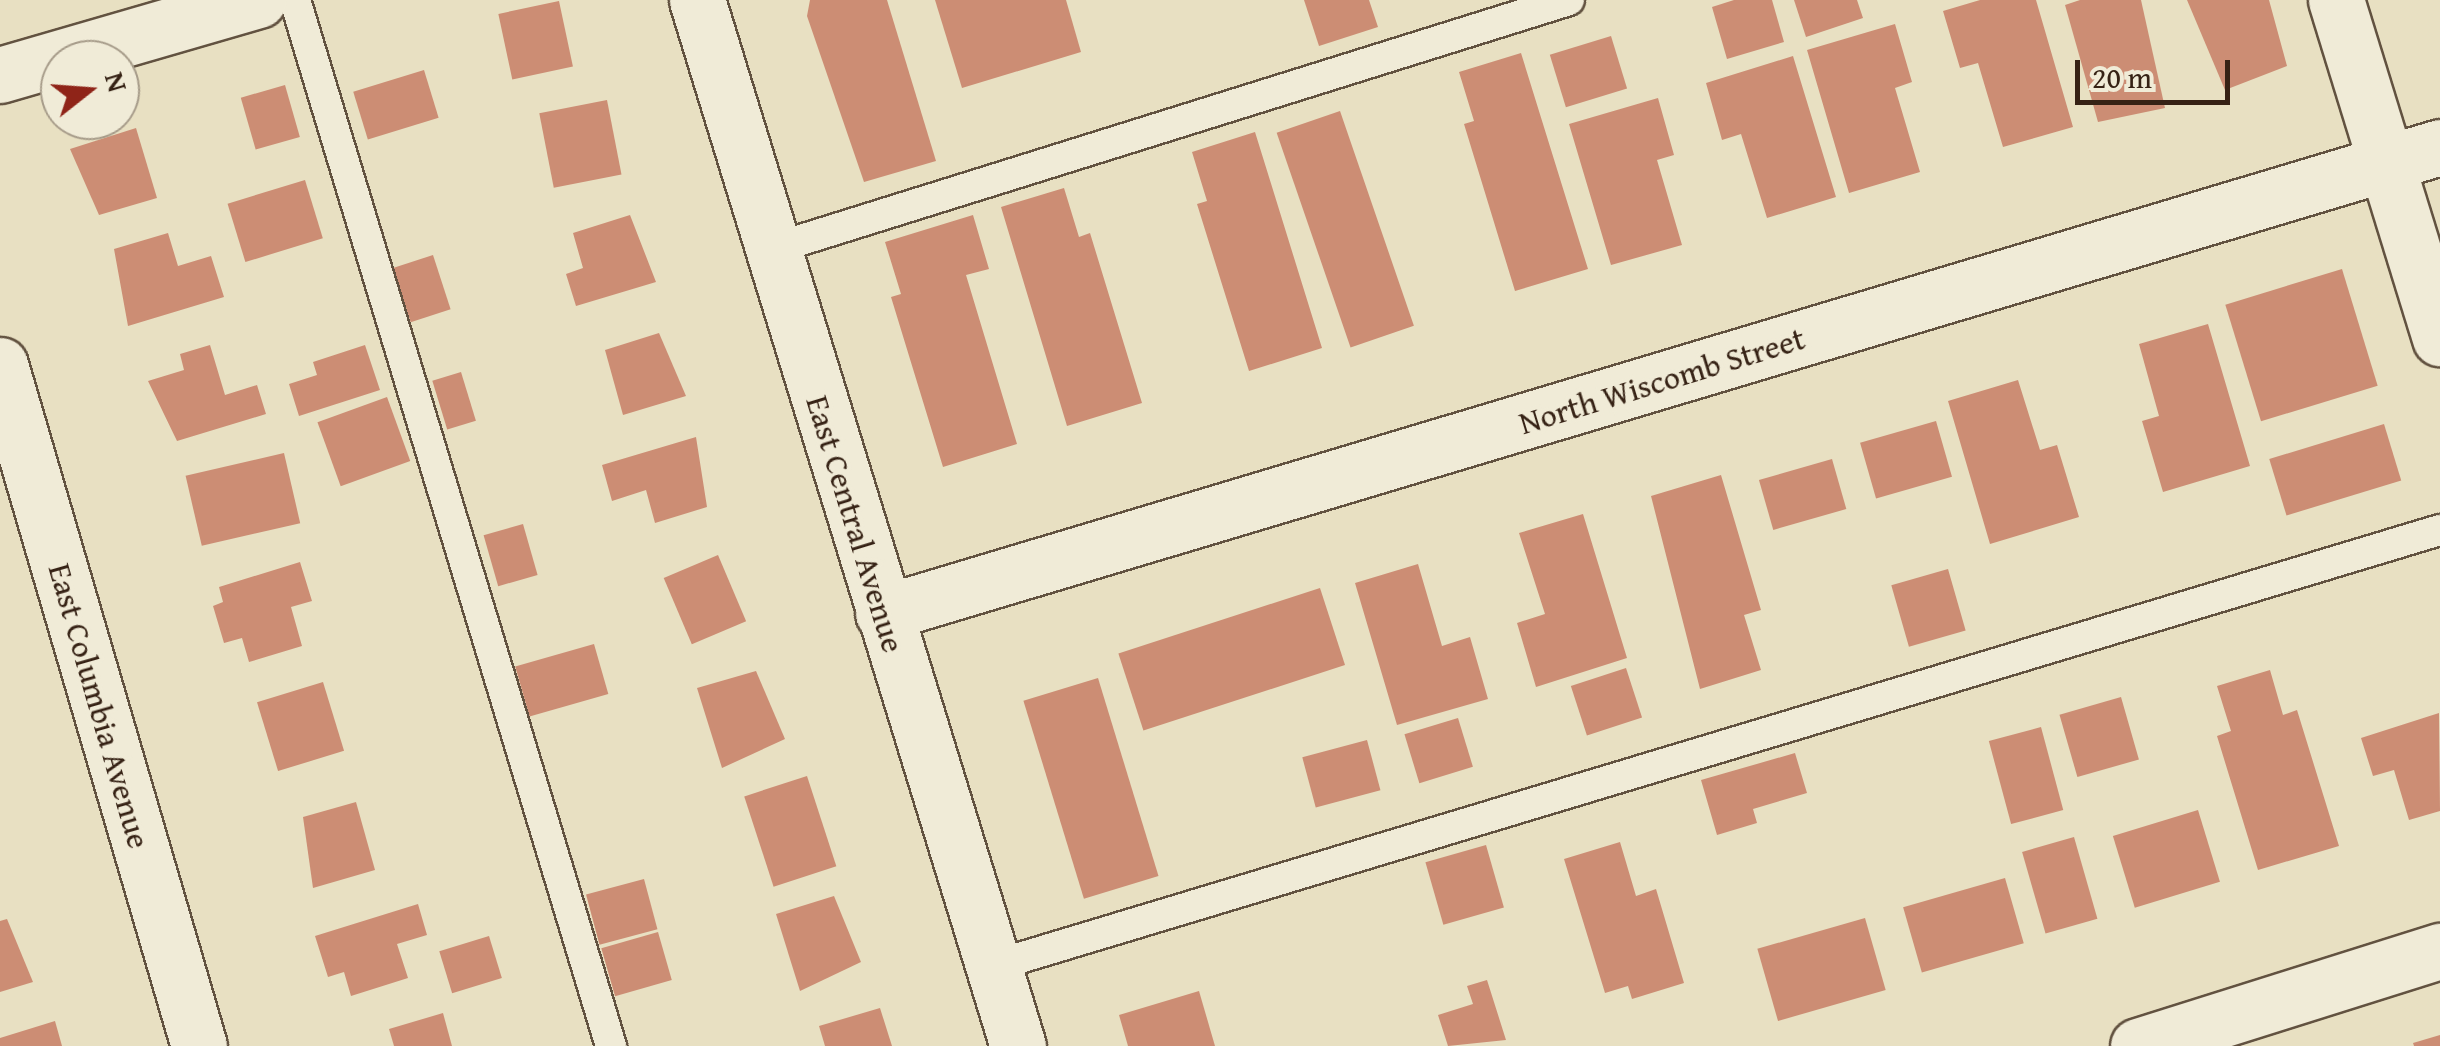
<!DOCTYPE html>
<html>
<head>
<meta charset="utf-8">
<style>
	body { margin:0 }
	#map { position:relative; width:2440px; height:1046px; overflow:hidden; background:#e8e0c2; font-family:"Gentium Book Plus",serif }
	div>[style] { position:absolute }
	.building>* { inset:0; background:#cc8d74; transform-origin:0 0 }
	.roads { filter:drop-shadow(2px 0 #625240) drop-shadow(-2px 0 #625240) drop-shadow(0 2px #625240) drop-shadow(0 -2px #625240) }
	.lane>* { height:30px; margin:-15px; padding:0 15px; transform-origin:15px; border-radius:15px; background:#f0ebd7 }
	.street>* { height:55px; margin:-27.5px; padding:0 27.5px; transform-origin:27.5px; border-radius:27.5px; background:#f0ebd7 }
	.secondary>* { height:55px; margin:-27.5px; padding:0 27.5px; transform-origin:27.5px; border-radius:27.5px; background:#f0ebd7 }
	span { translate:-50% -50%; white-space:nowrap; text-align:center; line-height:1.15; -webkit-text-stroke:8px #f0ebd7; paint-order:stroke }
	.street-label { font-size:32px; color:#362215 }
	.north { position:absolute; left:40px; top:40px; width:100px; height:100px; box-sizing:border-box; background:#f0ebd7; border:2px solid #a69b89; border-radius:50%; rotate:73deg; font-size:28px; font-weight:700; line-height:40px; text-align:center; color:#362215 }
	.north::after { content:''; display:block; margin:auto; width:35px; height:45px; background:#8f2418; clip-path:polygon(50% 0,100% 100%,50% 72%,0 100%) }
	.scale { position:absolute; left:2075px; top:60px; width:155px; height:45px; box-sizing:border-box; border:5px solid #362215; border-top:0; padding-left:12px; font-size:30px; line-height:35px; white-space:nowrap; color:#362215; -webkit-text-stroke:8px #f0ebd7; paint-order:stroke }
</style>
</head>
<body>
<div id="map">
	<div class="building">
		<i style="clip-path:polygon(810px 0,887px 0,936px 161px,864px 182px,807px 16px)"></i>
		<i style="clip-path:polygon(935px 0,1066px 0,1081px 52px,962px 88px)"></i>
		<i style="clip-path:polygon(1304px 0,1369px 0,1378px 27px,1319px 46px)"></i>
		<i style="clip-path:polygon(1734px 0,1772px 0,1784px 42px,1727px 59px,1712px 7px)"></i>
		<i style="clip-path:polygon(1794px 0,1857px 0,1863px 18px,1806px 37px)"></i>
		<i style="clip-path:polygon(1980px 0,2036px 0,2073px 127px,2003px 147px,1978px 63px,1960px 68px,1943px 11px)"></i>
		<i style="clip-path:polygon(2080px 0,2141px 0,2165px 108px,2098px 122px,2065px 5px)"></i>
		<i style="clip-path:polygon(2187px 0,2269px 0,2287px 66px,2225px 90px)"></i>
		<i style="left:559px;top:1px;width:67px;height:62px;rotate:78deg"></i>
		<i style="clip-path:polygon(1895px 24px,1912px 82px,1895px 88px,1920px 172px,1849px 193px,1807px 50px)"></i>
		<i style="left:1611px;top:36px;width:55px;height:64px;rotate:73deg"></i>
		<i style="clip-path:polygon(1521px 53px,1588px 269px,1515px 291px,1464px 124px,1474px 121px,1459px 72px)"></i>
		<i style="clip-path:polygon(1793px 56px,1836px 197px,1767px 218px,1741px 134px,1722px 140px,1706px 83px)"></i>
		<i style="left:424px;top:70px;width:50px;height:74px;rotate:73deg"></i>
		<i style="left:285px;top:85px;width:54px;height:46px;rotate:74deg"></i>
		<i style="clip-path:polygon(1658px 98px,1674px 155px,1657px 160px,1682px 245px,1611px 265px,1569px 124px)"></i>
		<i style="left:607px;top:100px;width:76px;height:69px;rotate:79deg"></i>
		<i style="left:1340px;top:111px;width:227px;height:67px;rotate:71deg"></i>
		<i style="clip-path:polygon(136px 128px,157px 198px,99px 215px,70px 149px)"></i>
		<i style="clip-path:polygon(1255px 132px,1322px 348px,1249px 371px,1197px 204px,1207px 201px,1192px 152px)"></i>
		<i style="left:305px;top:180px;width:61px;height:81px;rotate:73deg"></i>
		<i style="clip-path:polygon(1064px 188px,1079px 237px,1090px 233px,1142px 403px,1067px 426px,1001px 207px)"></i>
		<i style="clip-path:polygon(630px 215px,656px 282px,576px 306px,566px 274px,583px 268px,573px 233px)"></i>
		<i style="clip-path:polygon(973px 215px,989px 269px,966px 275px,1017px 444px,943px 467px,891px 297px,901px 294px,885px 242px)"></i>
		<i style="clip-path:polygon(168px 233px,178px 266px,211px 256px,224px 297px,128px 326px,114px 249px)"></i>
		<i style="left:433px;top:255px;width:57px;height:42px;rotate:72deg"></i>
		<i style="left:2342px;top:269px;width:122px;height:122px;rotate:73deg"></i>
		<i style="clip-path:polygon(2208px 324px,2250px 466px,2163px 492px,2142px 421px,2159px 416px,2139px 344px)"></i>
		<i style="clip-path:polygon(659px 333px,686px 396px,623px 415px,605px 350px)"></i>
		<i style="clip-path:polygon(210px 345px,225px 395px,257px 385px,266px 414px,177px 441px,148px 381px,184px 370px,180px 354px)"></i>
		<i style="clip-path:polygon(365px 345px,380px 390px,299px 416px,289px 384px,317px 375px,313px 362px)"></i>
		<i style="left:461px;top:372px;width:51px;height:30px;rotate:73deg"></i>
		<i style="clip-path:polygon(2018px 380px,2040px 450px,2057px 445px,2079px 517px,1990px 544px,1948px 401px)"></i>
		<i style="left:387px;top:397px;width:68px;height:74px;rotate:70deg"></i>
		<i style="left:1936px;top:421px;width:58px;height:79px;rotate:74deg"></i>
		<i style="left:2384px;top:424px;width:59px;height:120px;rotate:73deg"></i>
		<i style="clip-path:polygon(696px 437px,707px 507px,655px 523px,646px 490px,612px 501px,602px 465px)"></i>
		<i style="left:284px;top:453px;width:72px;height:101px;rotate:77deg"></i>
		<i style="left:1832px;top:459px;width:52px;height:76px;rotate:74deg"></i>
		<i style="clip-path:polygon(1721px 475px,1761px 610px,1744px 615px,1761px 670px,1700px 689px,1651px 496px)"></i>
		<i style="clip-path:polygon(1583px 514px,1627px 658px,1536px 687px,1517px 623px,1545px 614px,1519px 533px)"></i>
		<i style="left:523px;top:524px;width:53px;height:41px;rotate:74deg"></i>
		<i style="left:718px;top:555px;width:72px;height:59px;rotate:67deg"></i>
		<i style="clip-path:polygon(300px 562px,312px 601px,291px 607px,302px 646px,249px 662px,242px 638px,224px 643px,213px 606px,223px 602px,219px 587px)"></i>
		<i style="clip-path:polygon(1418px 564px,1442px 646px,1470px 637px,1488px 699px,1397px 725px,1355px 583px)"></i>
		<i style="left:1948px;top:569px;width:64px;height:59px;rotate:74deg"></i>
		<i style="left:1320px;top:588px;width:81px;height:212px;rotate:72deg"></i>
		<i style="left:594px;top:644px;width:52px;height:82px;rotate:74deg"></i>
		<i style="left:1626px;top:668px;width:52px;height:58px;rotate:72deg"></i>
		<i style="clip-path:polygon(2270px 670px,2283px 715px,2297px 710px,2339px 846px,2258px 870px,2217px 736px,2231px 731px,2217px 686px)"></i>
		<i style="clip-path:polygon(756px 671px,785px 739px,722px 768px,697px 688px)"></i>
		<i style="left:1098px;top:678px;width:207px;height:78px;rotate:73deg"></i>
		<i style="left:323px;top:682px;width:72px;height:69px;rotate:73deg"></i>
		<i style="left:2121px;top:697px;width:65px;height:64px;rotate:74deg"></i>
		<i style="clip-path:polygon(2439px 713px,2440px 811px,2409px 820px,2394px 770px,2373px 776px,2361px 738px)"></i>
		<i style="left:1458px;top:718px;width:51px;height:56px;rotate:73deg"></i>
		<i style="left:2041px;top:727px;width:86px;height:54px;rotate:75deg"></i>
		<i style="left:1367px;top:740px;width:52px;height:67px;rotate:75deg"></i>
		<i style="clip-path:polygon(1795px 753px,1807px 793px,1753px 809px,1757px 823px,1717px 835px,1701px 780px)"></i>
		<i style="left:807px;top:776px;width:95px;height:66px;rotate:72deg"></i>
		<i style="clip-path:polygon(356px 802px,375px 870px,313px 888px,303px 817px)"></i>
		<i style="left:2198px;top:810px;width:75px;height:89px;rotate:73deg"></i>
		<i style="left:2074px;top:837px;width:85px;height:54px;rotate:74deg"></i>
		<i style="clip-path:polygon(1620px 842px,1636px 896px,1656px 889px,1684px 983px,1632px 999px,1628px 986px,1605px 993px,1564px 859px)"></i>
		<i style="left:1486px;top:845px;width:65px;height:63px;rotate:74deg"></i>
		<i style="left:2005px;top:878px;width:68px;height:106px;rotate:74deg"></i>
		<i style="left:644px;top:879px;width:52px;height:60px;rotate:75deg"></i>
		<i style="clip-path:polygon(834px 896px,861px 962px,800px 991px,776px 914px)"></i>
		<i style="clip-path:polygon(418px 904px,427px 935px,397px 944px,408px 978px,351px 996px,344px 972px,328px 977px,315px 936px)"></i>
		<i style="left:1865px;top:918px;width:75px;height:112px;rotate:74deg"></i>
		<i style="clip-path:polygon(7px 919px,33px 982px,0 992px,0 921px)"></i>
		<i style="left:658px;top:932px;width:50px;height:59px;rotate:74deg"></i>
		<i style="left:489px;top:936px;width:44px;height:52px;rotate:73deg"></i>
		<i style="clip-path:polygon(1487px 980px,1506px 1040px,1448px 1046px,1438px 1015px,1473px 1004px,1467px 986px)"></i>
		<i style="clip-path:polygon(1199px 991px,1215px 1046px,1128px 1046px,1119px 1015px)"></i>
		<i style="clip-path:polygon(880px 1008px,892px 1046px,825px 1046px,819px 1026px)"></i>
		<i style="clip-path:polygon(443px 1013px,452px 1046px,394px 1046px,389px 1029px)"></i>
		<i style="clip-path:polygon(55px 1021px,62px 1046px,0 1046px,0 1038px)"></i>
		<i style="clip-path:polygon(2440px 1035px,2440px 1046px,2414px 1046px,2413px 1043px)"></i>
	</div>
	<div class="roads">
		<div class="lane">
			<i style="left:295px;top:0;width:1093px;rotate:73.19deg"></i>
			<i style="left:769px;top:250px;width:838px;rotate:-17.35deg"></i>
			<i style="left:993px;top:966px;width:1511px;rotate:-16.77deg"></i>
		</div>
		<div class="street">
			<i style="left:697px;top:0;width:1094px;rotate:72.94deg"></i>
			<i style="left:2336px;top:0;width:354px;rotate:72.9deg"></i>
			<i style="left:0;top:365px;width:709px;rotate:73.71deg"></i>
			<i style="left:883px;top:613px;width:1625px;rotate:-16.66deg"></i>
			<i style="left:2138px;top:1046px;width:317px;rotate:-17.5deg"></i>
		</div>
		<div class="secondary">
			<i style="left:0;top:75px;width:269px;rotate:-16.2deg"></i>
		</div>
	</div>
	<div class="street-label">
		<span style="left:1662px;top:381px;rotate:-17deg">North Wiscomb Street</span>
		<span style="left:855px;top:524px;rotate:73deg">East Central Avenue</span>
		<span style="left:99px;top:706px;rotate:74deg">East Columbia Avenue</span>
	</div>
	<div class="north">N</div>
	<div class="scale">20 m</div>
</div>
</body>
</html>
